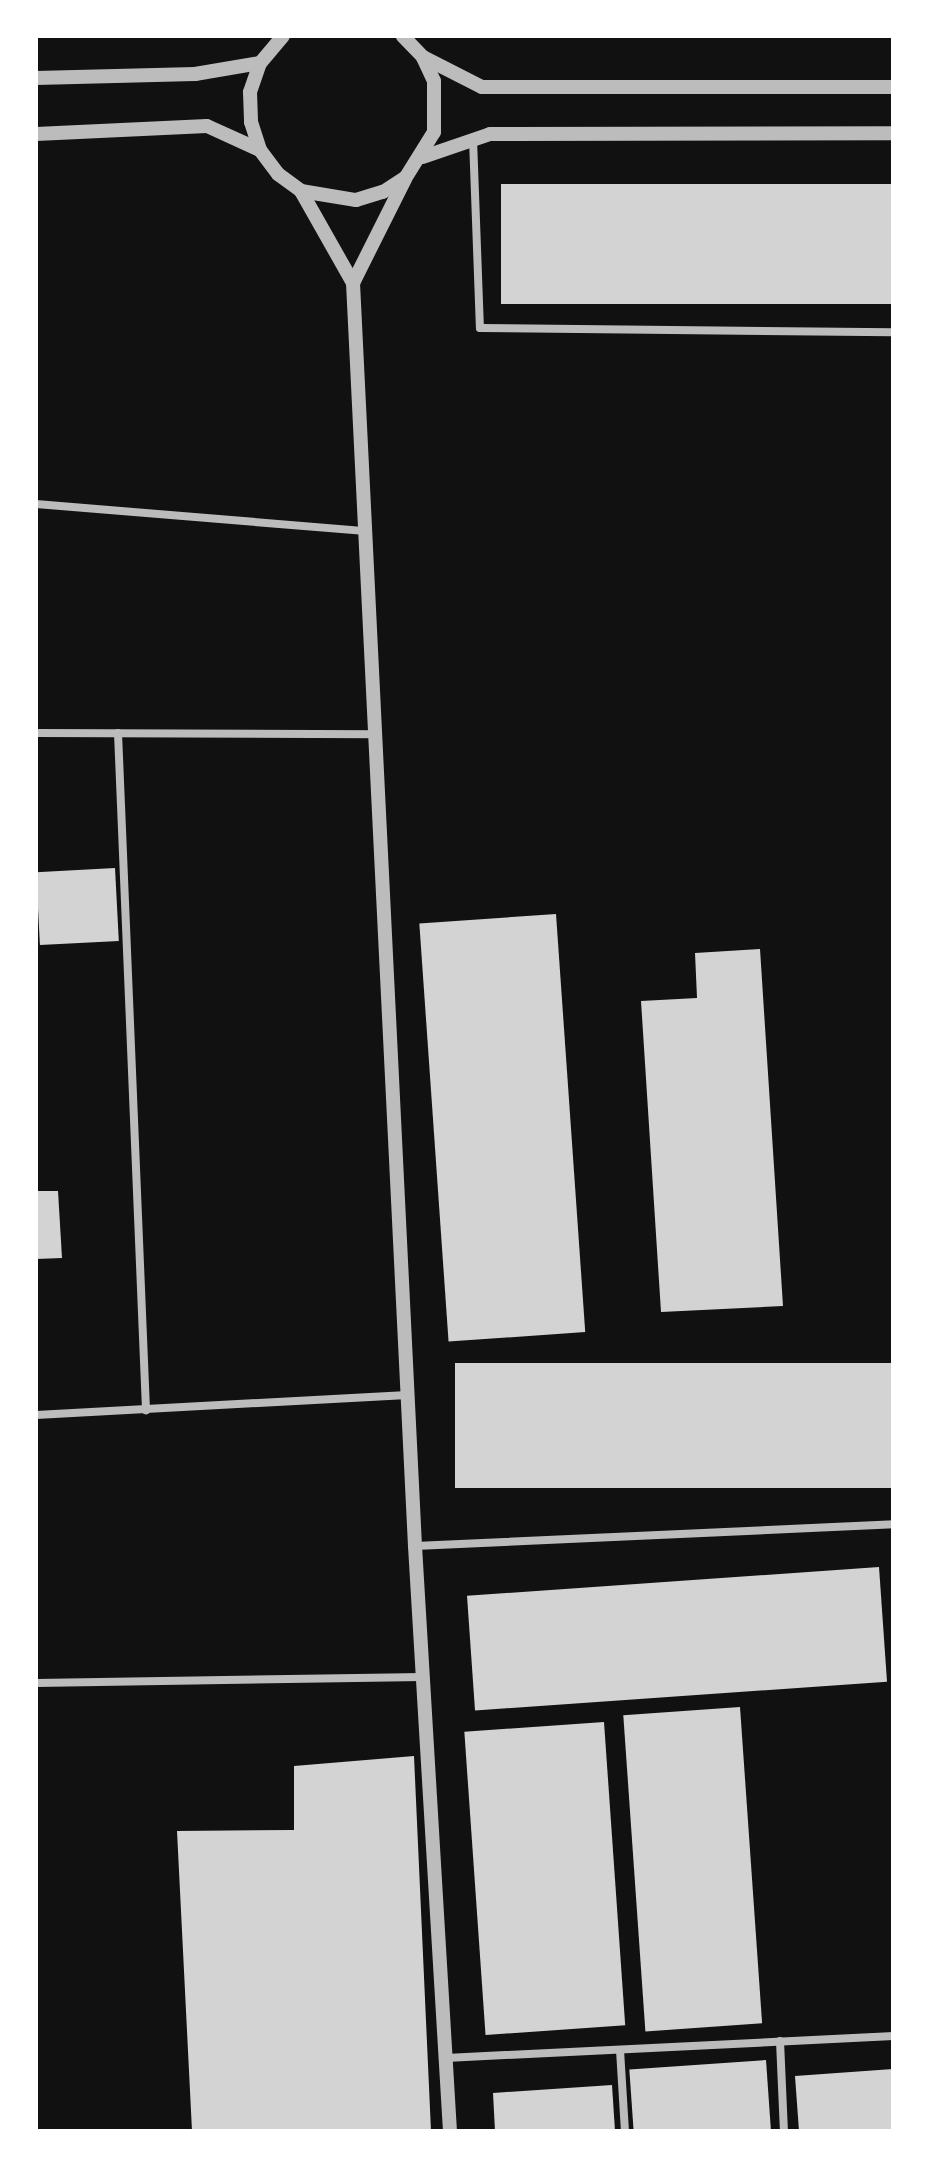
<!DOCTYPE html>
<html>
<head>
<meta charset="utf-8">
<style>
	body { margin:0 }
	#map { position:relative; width:929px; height:2167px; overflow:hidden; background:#111; font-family:Figtree,sans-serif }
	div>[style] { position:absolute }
	.building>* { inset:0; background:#d3d3d3; transform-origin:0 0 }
	.minor>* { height:8px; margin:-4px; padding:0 4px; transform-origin:4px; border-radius:4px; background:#bcbcbc }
	.tertiary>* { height:14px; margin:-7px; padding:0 7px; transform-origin:7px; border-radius:7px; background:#bcbcbc }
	span { translate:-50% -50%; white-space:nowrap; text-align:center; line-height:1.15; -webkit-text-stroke:7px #fff; paint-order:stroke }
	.frame { position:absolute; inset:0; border:38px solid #fff; pointer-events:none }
</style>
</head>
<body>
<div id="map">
	<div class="building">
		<i style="left:501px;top:184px;width:392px;height:120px"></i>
		<i style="left:115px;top:868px;width:73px;height:79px;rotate:87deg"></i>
		<i style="left:556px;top:914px;width:419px;height:137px;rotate:86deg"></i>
		<i style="clip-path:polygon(760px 949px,783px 1306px,661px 1312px,641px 1001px,697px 998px,695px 953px)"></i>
		<i style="clip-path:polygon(36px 1191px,58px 1191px,62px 1258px,36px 1259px)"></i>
		<i style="left:893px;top:1363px;width:125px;height:438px;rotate:90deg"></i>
		<i style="left:879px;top:1567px;width:115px;height:413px;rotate:86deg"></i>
		<i style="left:740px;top:1707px;width:317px;height:117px;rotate:86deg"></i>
		<i style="left:604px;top:1722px;width:304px;height:140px;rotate:86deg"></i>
		<i style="clip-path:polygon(414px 1756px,431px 2131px,192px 2131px,177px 1831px,294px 1830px,294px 1766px)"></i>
		<i style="left:766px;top:2060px;width:71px;height:137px;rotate:86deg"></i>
		<i style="clip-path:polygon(893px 2069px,893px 2131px,799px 2131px,795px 2076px)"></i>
		<i style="clip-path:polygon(612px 2085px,615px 2131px,495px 2131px,493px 2093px)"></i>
	</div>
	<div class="minor">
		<i style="left:473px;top:139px;width:189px;rotate:87.9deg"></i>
		<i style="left:480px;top:328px;width:413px;rotate:0.6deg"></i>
		<i style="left:36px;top:504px;width:331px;rotate:4.7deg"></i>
		<i style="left:36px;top:733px;width:339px;rotate:0.2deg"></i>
		<i style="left:118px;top:733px;width:678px;rotate:87.63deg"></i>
		<i style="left:36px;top:1415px;width:372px;rotate:-3.1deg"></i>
		<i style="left:415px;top:1546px;width:479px;rotate:-2.6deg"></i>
		<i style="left:36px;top:1683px;width:387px;rotate:-0.9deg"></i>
		<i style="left:780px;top:2041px;width:90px;rotate:87.5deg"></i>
		<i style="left:620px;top:2050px;width:81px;rotate:86.5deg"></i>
		<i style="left:446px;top:2058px;width:448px;rotate:-2.8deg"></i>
	</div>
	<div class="tertiary">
		<i style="left:283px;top:36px;width:35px;rotate:130deg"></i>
		<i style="left:260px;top:63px;width:31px;rotate:109deg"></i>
		<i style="left:250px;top:92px;width:30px;rotate:88deg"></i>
		<i style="left:251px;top:122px;width:29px;rotate:72deg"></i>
		<i style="left:260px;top:150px;width:30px;rotate:53deg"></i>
		<i style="left:278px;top:174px;width:29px;rotate:36deg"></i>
		<i style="left:301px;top:191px;width:56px;rotate:9.3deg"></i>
		<i style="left:356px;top:200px;width:28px;rotate:-17deg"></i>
		<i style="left:383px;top:192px;width:27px;rotate:-33deg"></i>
		<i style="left:406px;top:177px;width:53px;rotate:-58.1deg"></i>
		<i style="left:434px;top:132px;width:51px;rotate:-90deg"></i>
		<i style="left:434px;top:81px;width:26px;rotate:-115deg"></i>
		<i style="left:423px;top:57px;width:29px;rotate:-134deg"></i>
		<i style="left:423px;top:57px;width:66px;rotate:27deg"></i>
		<i style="left:482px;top:87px;width:411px"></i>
		<i style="left:36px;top:78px;width:159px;rotate:-1.4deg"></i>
		<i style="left:195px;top:74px;width:66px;rotate:-9.6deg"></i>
		<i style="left:36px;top:134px;width:171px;rotate:-2.7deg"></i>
		<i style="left:207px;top:126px;width:58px;rotate:24.4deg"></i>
		<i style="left:423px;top:157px;width:71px;rotate:-18.9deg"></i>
		<i style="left:490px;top:134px;width:403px;rotate:-0.1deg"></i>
		<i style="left:301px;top:191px;width:106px;rotate:60.5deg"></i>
		<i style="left:353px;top:283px;width:1265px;rotate:87.19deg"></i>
		<i style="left:415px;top:1546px;width:586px;rotate:86.58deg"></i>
		<i style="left:353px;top:283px;width:116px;rotate:-63.4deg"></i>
	</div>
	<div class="frame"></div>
</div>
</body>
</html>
